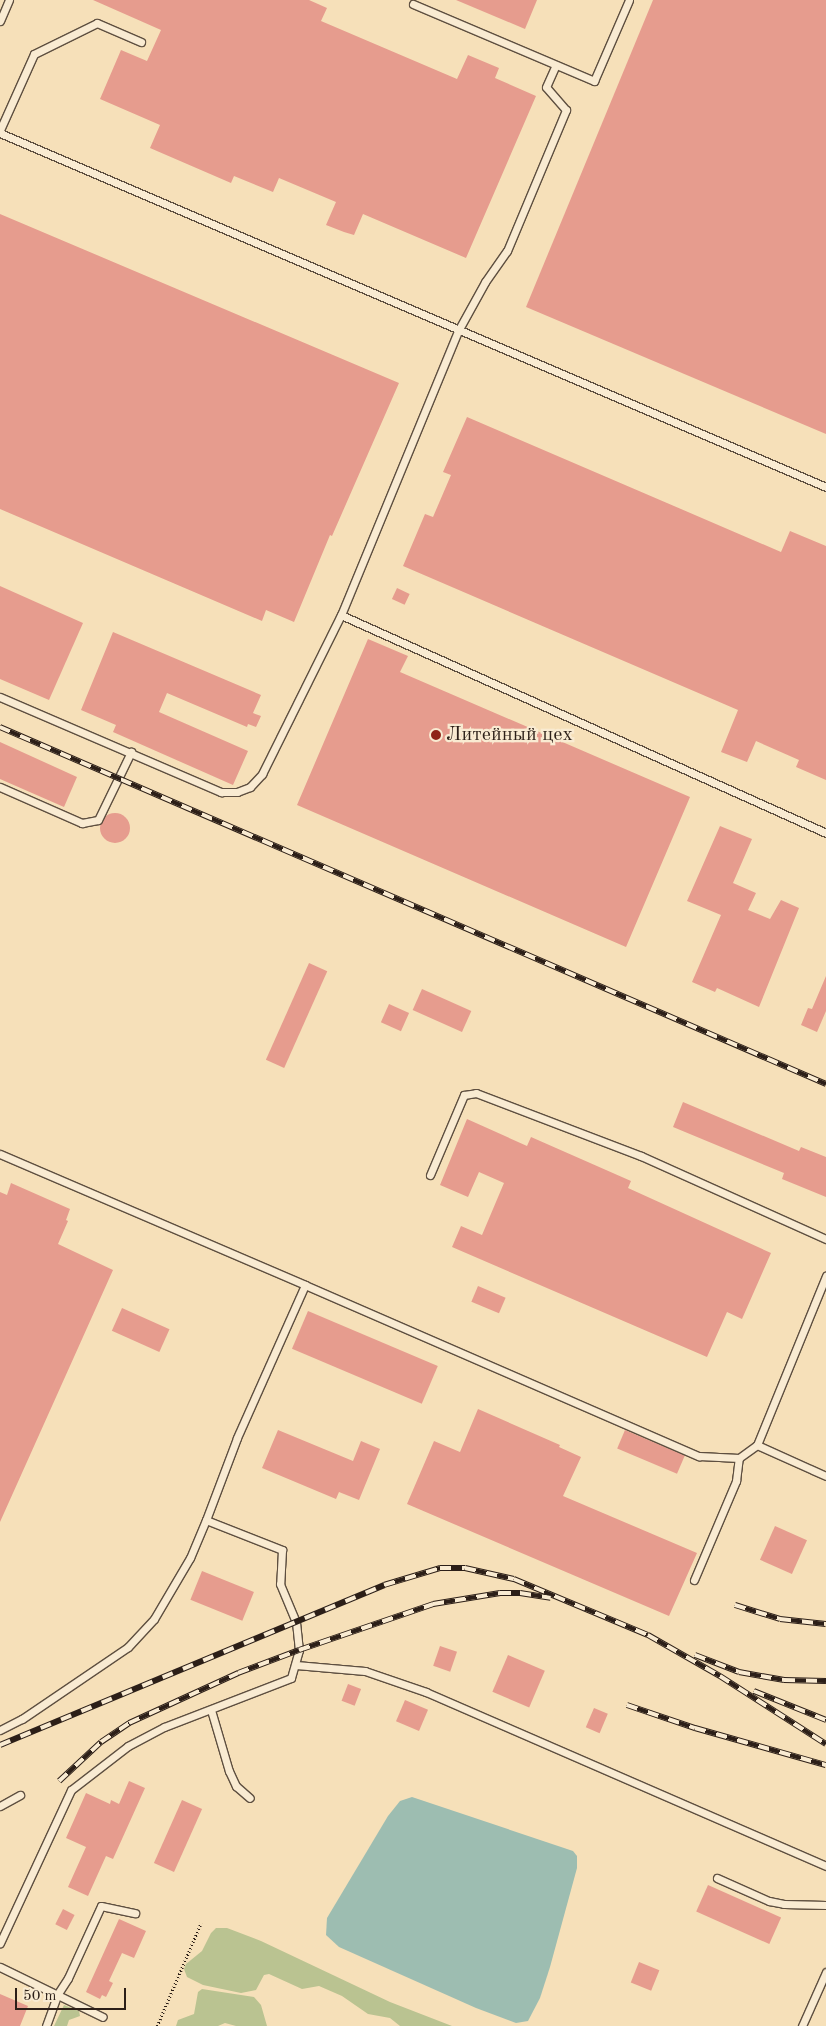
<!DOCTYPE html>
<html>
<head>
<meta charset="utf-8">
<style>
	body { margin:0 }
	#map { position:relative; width:826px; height:2026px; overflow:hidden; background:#f6e0b9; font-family:"Old Standard TT",serif }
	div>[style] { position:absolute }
	.green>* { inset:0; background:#bac391 }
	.water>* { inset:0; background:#9dbdb1 }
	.building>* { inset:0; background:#e69c8e; transform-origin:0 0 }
	.round { border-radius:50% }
	.path>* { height:2.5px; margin-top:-1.25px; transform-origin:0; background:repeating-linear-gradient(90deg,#2c1f18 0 1px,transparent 0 3.5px) }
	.roads { filter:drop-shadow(1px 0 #5e4f40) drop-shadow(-1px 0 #5e4f40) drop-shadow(0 1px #5e4f40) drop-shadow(0 -1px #5e4f40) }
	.lane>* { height:7px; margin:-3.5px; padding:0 3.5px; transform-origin:3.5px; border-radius:3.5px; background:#f9ebd2 }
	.rail>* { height:5.5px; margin-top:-2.75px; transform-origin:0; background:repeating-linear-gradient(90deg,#f9ebd2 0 11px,#2c1f18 0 22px); box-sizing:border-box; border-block:1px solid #2c1f18 }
	.dots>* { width:14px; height:14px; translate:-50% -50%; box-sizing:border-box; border:2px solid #f9ebd2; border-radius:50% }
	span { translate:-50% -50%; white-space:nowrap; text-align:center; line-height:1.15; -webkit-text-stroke:4.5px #f9ebd2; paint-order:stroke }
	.poi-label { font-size:20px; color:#2c1f18 }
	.left { translate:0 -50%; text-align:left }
	.scale { position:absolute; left:15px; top:1988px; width:111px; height:22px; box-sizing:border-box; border:2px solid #2c1f18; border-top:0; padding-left:6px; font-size:15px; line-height:18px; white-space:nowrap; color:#2c1f18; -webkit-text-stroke:4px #f9ebd2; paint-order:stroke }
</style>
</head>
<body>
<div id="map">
	<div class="green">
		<i style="clip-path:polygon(216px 1928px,227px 1928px,261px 1941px,390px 2002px,452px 2026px,400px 2026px,390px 2018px,368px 2014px,342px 1996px,319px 1986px,302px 1989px,269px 1974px,264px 1975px,256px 1990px,241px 1993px,203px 1985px,187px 1977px,184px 1969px,186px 1964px,202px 1951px,211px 1933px)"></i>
		<i style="clip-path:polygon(202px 1989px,254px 1997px,261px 2005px,267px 2026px,236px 2026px,225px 2023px,218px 2026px,176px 2026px,178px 2020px,194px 2014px,198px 1992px)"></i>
		<i style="clip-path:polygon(64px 2005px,79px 2011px,80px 2016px,69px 2020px,67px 2026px,54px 2026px)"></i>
	</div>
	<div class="water">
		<i style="clip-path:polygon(412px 1797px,573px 1851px,577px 1856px,577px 1868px,550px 1967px,540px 1998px,528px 2021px,516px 2023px,476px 2008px,339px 1947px,326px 1935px,327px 1918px,388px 1816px,400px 1801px)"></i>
	</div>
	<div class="building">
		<i style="clip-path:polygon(93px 0,309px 0,327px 8px,321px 21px,457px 79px,468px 55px,499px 68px,495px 78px,536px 96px,466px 258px,363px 214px,354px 235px,344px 232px,326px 225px,336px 202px,279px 178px,273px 192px,234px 176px,231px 183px,150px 148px,160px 125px,100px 99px,121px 50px,147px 61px,161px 30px)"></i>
		<i style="clip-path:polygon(456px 0,537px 0,525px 29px)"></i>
		<i style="clip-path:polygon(653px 0,826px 0,826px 434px,526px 307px)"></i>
		<i style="clip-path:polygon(0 214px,399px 383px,332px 536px,330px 535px,294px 622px,266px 610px,262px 621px,0 509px)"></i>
		<i style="clip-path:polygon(467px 417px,781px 552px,790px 531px,826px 546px,826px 780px,796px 767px,799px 760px,756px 741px,747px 762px,721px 752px,738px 710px,403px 566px,425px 514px,433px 517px,451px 475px,443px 472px)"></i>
		<i style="clip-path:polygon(0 586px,83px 623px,49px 700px,0 679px)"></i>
		<i style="left:397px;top:588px;width:14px;height:12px;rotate:25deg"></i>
		<i style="clip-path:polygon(113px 632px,261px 695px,253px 713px,261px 716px,256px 727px,248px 724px,247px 727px,167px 693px,159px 712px,248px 751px,233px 785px,113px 732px,116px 725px,81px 710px)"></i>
		<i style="clip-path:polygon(368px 639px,408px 656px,400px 672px,690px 797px,626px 947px,297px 805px)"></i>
		<i style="clip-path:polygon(0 742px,77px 777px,64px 807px,0 779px)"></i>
		<i class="round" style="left:100px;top:813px;width:30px;height:30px"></i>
		<i style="clip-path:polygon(720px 826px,752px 839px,733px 883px,756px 893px,748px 910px,770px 919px,781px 900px,799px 908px,759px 1007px,717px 988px,715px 992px,692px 982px,721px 915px,687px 901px)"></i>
		<i style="left:309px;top:963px;width:20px;height:106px;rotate:24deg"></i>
		<i style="clip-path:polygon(826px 976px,826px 1011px,817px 1032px,801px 1025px,808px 1008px,812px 1009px)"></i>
		<i style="left:422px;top:989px;width:54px;height:23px;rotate:24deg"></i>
		<i style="left:389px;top:1004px;width:22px;height:20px;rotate:24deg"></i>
		<i style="clip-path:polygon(683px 1102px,799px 1151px,801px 1147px,826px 1157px,826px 1197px,782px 1179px,784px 1173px,673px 1127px)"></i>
		<i style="clip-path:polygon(467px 1119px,527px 1146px,531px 1137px,631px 1181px,628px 1188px,771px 1253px,742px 1319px,727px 1312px,707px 1357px,452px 1247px,461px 1226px,482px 1235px,504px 1183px,479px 1172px,468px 1197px,440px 1185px)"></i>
		<i style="clip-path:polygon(11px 1183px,70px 1209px,66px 1220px,68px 1221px,58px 1244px,113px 1270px,0 1522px,0 1192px,7px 1195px)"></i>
		<i style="left:478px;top:1286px;width:30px;height:17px;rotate:23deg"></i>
		<i style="left:122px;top:1308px;width:52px;height:25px;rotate:24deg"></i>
		<i style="left:308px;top:1311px;width:141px;height:41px;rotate:23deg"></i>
		<i style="clip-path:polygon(478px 1409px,560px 1445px,559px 1447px,581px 1457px,563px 1496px,697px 1553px,669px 1616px,407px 1504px,434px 1441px,460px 1452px)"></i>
		<i style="clip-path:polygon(278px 1430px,353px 1461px,361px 1441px,380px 1449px,359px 1500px,339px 1492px,336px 1499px,262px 1468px)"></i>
		<i style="left:625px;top:1430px;width:65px;height:20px;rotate:23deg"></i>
		<i style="left:775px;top:1526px;width:35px;height:37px;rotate:24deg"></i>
		<i style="left:202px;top:1571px;width:56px;height:31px;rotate:22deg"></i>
		<i style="left:440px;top:1646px;width:18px;height:21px;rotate:19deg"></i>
		<i style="left:508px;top:1655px;width:40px;height:40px;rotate:23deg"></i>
		<i style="left:348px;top:1684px;width:14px;height:18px;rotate:21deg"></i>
		<i style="left:405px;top:1700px;width:25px;height:23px;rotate:23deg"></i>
		<i style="left:594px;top:1708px;width:15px;height:21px;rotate:23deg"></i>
		<i style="clip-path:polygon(129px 1781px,145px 1788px,113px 1859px,106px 1856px,88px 1896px,68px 1887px,86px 1847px,66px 1838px,86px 1793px,110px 1804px,111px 1800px,119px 1804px)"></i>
		<i style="left:182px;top:1800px;width:22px;height:69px;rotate:24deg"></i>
		<i style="left:708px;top:1885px;width:80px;height:29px;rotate:24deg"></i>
		<i style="left:63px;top:1909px;width:13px;height:17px;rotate:27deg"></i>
		<i style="clip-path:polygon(119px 1919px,146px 1931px,134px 1958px,122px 1953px,109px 1981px,113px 1983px,106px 1997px,102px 1995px,100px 1999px,86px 1992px)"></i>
		<i style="left:639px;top:1962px;width:22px;height:22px;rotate:22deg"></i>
		<i style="clip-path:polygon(0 1994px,28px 2006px,20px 2026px,0 2026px)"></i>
	</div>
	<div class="path">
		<i style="left:157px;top:2026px;width:112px;rotate:-66.9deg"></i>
	</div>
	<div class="roads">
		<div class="lane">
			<i style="left:413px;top:4px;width:197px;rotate:23deg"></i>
			<i style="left:594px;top:81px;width:88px;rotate:-66.6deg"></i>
			<i style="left:0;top:21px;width:23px;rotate:-67deg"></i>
			<i style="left:0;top:130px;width:83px;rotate:-65.9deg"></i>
			<i style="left:34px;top:54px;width:70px;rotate:-26.2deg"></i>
			<i style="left:97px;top:23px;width:48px;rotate:23.4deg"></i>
			<i style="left:0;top:133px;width:899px;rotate:23.2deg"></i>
			<i style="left:341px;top:615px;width:532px;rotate:24.2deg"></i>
			<i style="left:0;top:697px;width:241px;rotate:23.3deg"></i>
			<i style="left:221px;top:792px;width:16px"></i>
			<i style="left:237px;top:792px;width:14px;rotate:-21deg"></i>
			<i style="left:250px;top:787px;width:18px;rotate:-47deg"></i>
			<i style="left:262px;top:774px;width:178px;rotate:-63.6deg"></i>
			<i style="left:341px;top:615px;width:307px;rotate:-67.6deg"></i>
			<i style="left:458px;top:331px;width:56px;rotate:-61.1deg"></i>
			<i style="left:485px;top:282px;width:38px;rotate:-55deg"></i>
			<i style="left:507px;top:251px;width:153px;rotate:-67.3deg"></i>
			<i style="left:566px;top:110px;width:30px;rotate:-131deg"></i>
			<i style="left:546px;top:87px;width:24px;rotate:-66deg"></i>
			<i style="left:0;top:787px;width:90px;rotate:23.7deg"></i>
			<i style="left:82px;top:823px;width:16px;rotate:-11deg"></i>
			<i style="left:98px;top:820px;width:76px;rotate:-64.1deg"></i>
			<i style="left:0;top:1154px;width:332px;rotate:23.2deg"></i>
			<i style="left:305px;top:1285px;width:167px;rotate:114deg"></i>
			<i style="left:237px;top:1438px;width:88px;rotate:110.7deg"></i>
			<i style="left:206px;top:1520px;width:82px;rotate:21.5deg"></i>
			<i style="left:282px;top:1550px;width:34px;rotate:93deg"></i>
			<i style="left:280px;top:1584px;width:41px;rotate:67.2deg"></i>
			<i style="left:296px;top:1622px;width:28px;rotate:84deg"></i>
			<i style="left:299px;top:1650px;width:29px;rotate:106deg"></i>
			<i style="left:291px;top:1678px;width:136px;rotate:158.9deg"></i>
			<i style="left:164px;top:1727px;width:41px;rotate:152.2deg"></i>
			<i style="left:128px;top:1746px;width:72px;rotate:142.3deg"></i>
			<i style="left:71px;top:1790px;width:169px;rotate:114.9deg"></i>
			<i style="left:430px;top:1175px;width:87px;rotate:-67deg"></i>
			<i style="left:464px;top:1095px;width:12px;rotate:-9deg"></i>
			<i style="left:476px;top:1093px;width:177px;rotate:20.9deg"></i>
			<i style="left:641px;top:1156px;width:203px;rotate:24.2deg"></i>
			<i style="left:305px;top:1285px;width:430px;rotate:23.5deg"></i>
			<i style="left:699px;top:1456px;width:40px;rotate:2.9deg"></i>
			<i style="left:739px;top:1458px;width:22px;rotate:-36deg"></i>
			<i style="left:757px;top:1445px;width:183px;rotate:-67.8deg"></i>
			<i style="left:757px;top:1445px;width:76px;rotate:24.2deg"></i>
			<i style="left:694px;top:1580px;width:108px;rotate:-67deg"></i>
			<i style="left:736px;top:1481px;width:23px;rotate:-83deg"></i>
			<i style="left:296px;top:1665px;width:69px;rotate:5deg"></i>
			<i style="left:365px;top:1671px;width:65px;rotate:19deg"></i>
			<i style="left:426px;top:1692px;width:436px;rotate:23.5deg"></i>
			<i style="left:211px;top:1710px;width:64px;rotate:73.6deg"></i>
			<i style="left:229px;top:1771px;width:17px;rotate:65deg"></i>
			<i style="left:236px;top:1786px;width:18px;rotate:41deg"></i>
			<i style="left:0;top:1730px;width:25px;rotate:-27deg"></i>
			<i style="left:22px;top:1719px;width:128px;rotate:-34.2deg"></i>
			<i style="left:128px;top:1647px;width:38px;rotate:-47deg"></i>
			<i style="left:154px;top:1619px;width:71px;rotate:-59.5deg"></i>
			<i style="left:190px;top:1558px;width:41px;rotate:-67.2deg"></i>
			<i style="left:0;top:1806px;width:23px;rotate:-29deg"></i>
			<i style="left:717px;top:1878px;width:57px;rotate:23.9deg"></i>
			<i style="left:769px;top:1901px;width:15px;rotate:11deg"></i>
			<i style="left:784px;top:1904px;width:42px;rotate:1.4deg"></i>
			<i style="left:0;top:1967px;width:114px;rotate:25.9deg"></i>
			<i style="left:46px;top:2026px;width:33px;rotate:-70deg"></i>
			<i style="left:57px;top:1995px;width:20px;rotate:-57deg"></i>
			<i style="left:68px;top:1978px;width:79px;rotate:-65.4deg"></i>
			<i style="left:101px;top:1906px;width:35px;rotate:12deg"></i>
			<i style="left:802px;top:2026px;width:59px;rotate:-66deg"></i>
		</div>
	</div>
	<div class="rail">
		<i style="left:0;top:727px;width:900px;rotate:23.37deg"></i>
		<i style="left:735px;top:1605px;width:47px;rotate:17.3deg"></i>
		<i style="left:780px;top:1619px;width:46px;rotate:6.2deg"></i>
		<i style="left:695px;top:1655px;width:47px;rotate:21.1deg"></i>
		<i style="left:739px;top:1672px;width:46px;rotate:10.1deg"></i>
		<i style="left:784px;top:1680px;width:42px;rotate:1.4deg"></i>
		<i style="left:754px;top:1691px;width:78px;rotate:21.9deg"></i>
		<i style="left:627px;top:1705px;width:72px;rotate:18.7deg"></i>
		<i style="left:695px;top:1728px;width:136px;rotate:15.8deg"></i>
		<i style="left:0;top:1745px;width:416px;rotate:-22.6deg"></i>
		<i style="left:384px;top:1585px;width:59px;rotate:-16.9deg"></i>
		<i style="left:440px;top:1568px;width:25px"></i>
		<i style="left:465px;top:1568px;width:50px;rotate:12.7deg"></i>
		<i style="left:514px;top:1579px;width:145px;rotate:22.7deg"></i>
		<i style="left:648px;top:1635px;width:83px;rotate:29.7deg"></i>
		<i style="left:720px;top:1676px;width:126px;rotate:32.7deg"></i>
		<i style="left:59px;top:1781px;width:57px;rotate:-42.9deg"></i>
		<i style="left:101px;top:1742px;width:34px;rotate:-34deg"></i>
		<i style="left:129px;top:1723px;width:120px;rotate:-24.6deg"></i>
		<i style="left:238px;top:1673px;width:65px;rotate:-20.7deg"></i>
		<i style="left:299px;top:1650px;width:142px;rotate:-18.9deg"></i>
		<i style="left:433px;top:1604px;width:68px;rotate:-9.3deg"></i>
		<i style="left:500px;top:1593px;width:20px"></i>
		<i style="left:520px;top:1593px;width:31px;rotate:9deg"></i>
	</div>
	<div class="dots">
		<i style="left:436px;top:735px;background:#8f2418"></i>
	</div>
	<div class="poi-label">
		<span class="left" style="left:446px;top:735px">Литейный цех</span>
	</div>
	<div class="scale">50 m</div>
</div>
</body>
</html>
